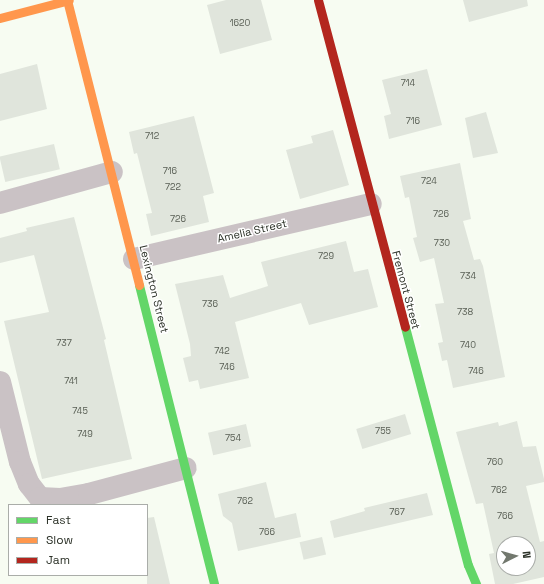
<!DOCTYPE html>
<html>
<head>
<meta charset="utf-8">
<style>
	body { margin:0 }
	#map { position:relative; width:544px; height:584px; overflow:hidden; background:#f7fcf2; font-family:"Space Grotesk",sans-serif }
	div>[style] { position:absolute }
	.building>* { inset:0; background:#e0e5dc; transform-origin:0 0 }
	.street>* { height:22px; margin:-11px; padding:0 11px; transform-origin:11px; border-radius:11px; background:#cac2c5 }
	.fast>* { height:9px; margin:-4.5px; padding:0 4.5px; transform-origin:4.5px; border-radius:4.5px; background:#63d668 }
	.slow>* { height:9px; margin:-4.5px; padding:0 4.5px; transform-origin:4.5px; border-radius:4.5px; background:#ff974d }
	.jam>* { height:9px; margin:-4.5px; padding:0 4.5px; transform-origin:4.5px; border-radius:4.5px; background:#b3261e }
	span { translate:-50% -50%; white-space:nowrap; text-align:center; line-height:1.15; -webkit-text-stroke:3px #fff; paint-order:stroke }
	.number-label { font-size:9px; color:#5a6056 }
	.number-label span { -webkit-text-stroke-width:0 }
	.street-label { font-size:11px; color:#2b3127 }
	.legend { position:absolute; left:8px; top:504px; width:140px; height:72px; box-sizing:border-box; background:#fff; border:1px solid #aaada9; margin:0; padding:5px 7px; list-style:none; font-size:12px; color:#2b3127 }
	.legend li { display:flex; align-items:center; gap:8px; height:20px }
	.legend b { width:20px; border:1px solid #aaada9 }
	.north { position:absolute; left:496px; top:536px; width:40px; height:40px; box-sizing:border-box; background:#fff; border:1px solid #aaada9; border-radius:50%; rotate:84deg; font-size:11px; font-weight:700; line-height:16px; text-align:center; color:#2b3127 }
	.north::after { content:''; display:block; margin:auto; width:14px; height:18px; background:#72786e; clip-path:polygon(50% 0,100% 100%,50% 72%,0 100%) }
</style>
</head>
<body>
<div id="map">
	<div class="building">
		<i style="clip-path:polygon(226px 0,261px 0,272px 40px,220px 54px,207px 5px)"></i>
		<i style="clip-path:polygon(463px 0,527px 0,528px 6px,469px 22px)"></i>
		<i style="clip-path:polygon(37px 64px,47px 109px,0 121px,0 74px)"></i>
		<i style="clip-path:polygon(427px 69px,442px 125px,389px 139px,384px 116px,391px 114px,382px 80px)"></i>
		<i style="clip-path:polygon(486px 112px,498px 153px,473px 158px,465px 118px)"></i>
		<i style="clip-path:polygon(194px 116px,214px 193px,203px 196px,209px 222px,151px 236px,146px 214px,152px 213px,137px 153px,134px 154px,129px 132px)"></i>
		<i style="clip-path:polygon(333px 130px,349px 185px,300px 199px,286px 150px,313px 143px,311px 136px)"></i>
		<i style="left:54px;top:144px;width:26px;height:56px;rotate:77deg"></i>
		<i style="clip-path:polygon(460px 163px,471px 219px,463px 221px,474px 260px,480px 259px,483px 266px,505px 377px,453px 388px,447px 360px,442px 361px,438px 343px,443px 342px,435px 304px,444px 303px,434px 258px,420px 262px,413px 238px,417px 237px,409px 197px,405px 198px,400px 176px)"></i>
		<i style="clip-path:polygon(74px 217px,106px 339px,104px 340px,132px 459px,42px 479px,4px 321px,49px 312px,34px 255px,0 263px,0 238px,27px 231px,26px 228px)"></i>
		<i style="clip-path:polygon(346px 241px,354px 272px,368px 269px,378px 307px,309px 325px,301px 303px,235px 322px,249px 378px,200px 389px,198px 380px,189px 382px,183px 358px,191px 356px,190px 344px,175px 284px,223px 275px,230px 298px,268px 286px,261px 262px)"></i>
		<i style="left:405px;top:414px;width:21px;height:51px;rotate:73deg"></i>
		<i style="clip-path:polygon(evenodd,517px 421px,523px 447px,536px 446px,544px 479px,544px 482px,526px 486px,540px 542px,544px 541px,544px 577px,513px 584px,495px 584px,489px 554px,494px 553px,483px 503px,476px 504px,456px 432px,498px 422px,499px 426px,517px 421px,504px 544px,528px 544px,528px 568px,504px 568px,504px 544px)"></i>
		<i style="left:246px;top:424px;width:23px;height:39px;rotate:77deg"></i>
		<i style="clip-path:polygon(266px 482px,275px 518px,296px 513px,301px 537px,238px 551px,232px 523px,223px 516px,218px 494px)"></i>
		<i style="clip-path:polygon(427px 493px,433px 515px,334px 538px,330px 521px,365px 511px,364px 508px)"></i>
		<i style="clip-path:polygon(154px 517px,170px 584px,147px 584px,147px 518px)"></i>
		<i style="left:322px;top:537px;width:18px;height:23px;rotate:77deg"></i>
	</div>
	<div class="street">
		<i style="left:0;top:203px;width:116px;rotate:-15.5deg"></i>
		<i style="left:134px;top:259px;width:243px;rotate:-13.1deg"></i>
		<i style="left:0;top:382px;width:82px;rotate:76deg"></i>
		<i style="left:20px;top:462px;width:24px;rotate:68deg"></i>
		<i style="left:29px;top:484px;width:18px;rotate:52deg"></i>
		<i style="left:40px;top:498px;width:20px;rotate:3deg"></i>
		<i style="left:60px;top:499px;width:29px;rotate:-10deg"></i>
		<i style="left:89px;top:494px;width:100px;rotate:-15deg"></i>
	</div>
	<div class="fast">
		<i style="left:139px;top:285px;width:308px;rotate:75.9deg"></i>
		<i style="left:405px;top:327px;width:246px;rotate:75.2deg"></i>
		<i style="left:468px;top:565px;width:21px;rotate:67deg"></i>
	</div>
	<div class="slow">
		<i style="left:67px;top:0;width:294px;rotate:75.8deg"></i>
		<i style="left:0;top:18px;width:71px;rotate:-14.6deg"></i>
	</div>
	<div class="jam">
		<i style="left:318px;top:0;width:338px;rotate:75.1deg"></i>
	</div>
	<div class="number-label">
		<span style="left:240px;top:23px">1620</span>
		<span style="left:408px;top:83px">714</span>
		<span style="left:413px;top:121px">716</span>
		<span style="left:152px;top:136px">712</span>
		<span style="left:170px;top:171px">716</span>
		<span style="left:429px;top:181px">724</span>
		<span style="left:173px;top:187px">722</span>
		<span style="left:441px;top:214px">726</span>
		<span style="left:178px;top:219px">726</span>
		<span style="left:442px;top:243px">730</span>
		<span style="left:326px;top:256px">729</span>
		<span style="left:468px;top:276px">734</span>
		<span style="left:210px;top:304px">736</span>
		<span style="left:465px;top:312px">738</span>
		<span style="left:64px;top:343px">737</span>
		<span style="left:468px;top:345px">740</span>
		<span style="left:222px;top:351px">742</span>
		<span style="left:227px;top:367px">746</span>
		<span style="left:476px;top:371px">746</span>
		<span style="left:71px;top:381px">741</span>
		<span style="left:80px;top:411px">745</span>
		<span style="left:383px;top:431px">755</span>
		<span style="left:85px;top:434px">749</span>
		<span style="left:233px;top:438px">754</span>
		<span style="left:495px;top:462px">760</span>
		<span style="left:499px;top:490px">762</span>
		<span style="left:245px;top:501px">762</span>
		<span style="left:397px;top:512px">767</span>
		<span style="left:505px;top:516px">766</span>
		<span style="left:267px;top:532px">766</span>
	</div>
	<div class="street-label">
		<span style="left:252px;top:231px;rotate:-13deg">Amelia Street</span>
		<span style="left:154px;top:289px;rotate:76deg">Lexington Street</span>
		<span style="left:406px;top:290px;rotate:75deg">Fremont Street</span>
	</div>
	<ul class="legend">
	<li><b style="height:5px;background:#63d668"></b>Fast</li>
	<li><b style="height:5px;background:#ff974d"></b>Slow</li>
	<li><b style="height:5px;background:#b3261e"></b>Jam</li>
	</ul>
	<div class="north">N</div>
</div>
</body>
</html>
